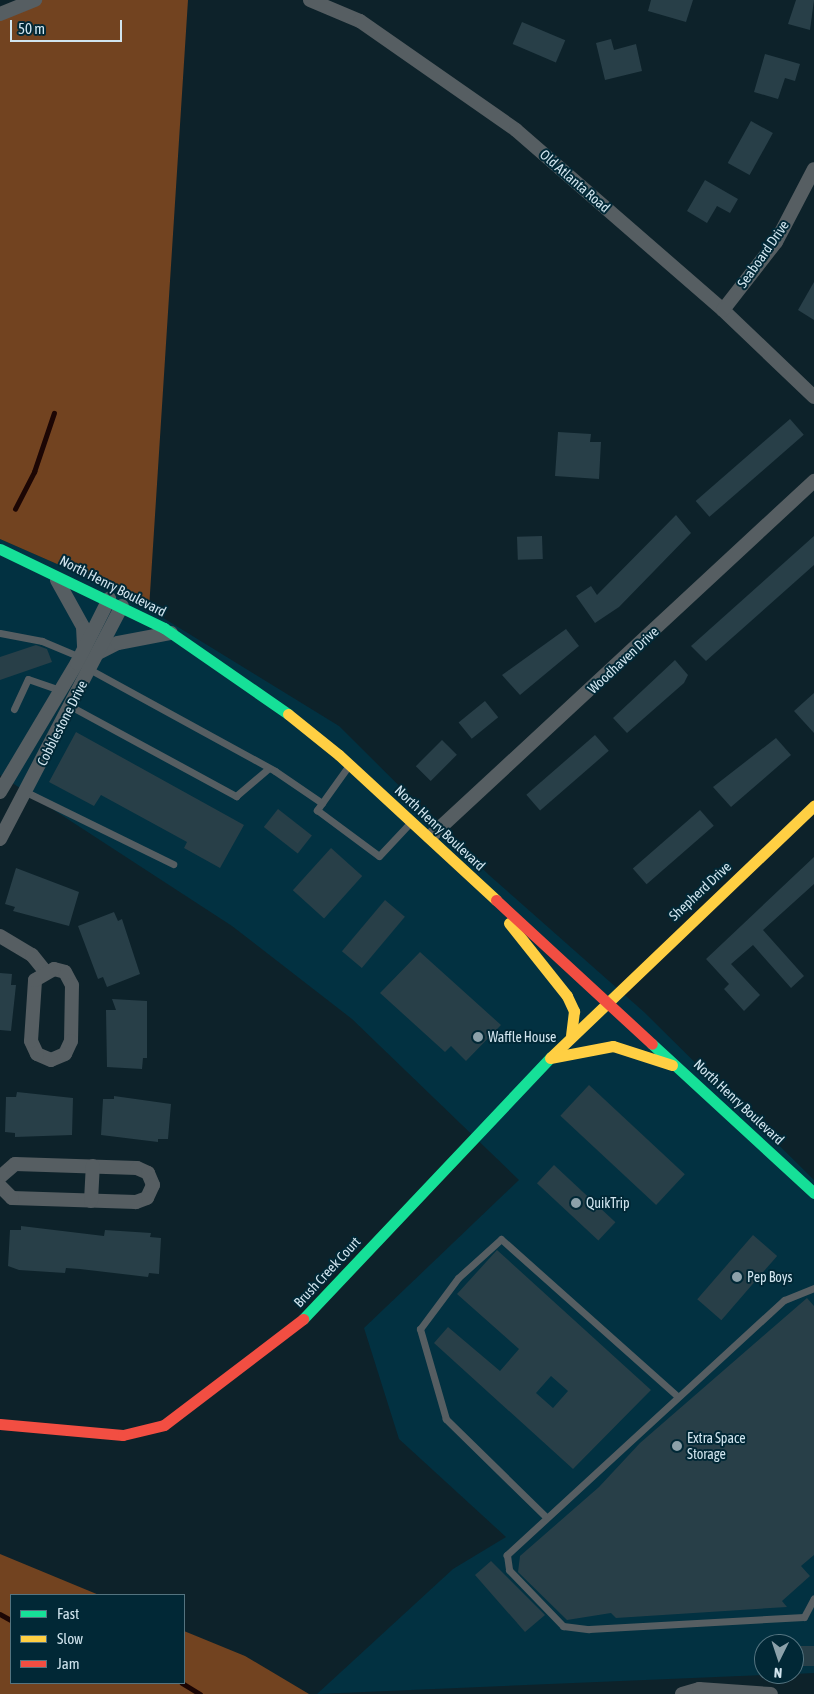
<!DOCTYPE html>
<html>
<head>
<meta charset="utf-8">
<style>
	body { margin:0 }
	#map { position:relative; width:814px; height:1694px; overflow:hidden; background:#0d222a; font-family:"Asap Condensed",sans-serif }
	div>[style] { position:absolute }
	.built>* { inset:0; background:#023141 }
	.forest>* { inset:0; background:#724320 }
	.stream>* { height:4.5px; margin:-2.25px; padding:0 2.25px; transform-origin:2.25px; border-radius:2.25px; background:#1c0604 }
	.building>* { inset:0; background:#283f48; transform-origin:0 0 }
	.lane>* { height:7px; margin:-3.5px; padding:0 3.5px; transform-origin:3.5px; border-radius:3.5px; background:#565e62 }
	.street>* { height:14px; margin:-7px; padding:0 7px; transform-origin:7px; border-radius:7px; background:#565e62 }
	.fast>* { height:11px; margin:-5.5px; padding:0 5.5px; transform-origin:5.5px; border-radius:5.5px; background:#16e098 }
	.slow>* { height:11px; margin:-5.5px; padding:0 5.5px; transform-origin:5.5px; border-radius:5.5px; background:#ffcf43 }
	.jam>* { height:11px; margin:-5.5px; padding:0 5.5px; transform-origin:5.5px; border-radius:5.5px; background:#f24e42 }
	.dots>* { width:14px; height:14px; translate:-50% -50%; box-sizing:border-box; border:2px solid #012836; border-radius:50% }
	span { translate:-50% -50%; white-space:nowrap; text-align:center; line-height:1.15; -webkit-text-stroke:4px #012836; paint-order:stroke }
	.street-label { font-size:14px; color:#d1e5ef }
	.poi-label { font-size:14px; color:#d1e5ef }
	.left { translate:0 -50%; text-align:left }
	.legend { position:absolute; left:10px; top:1594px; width:175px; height:90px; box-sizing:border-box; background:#012836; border:1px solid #547480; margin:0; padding:6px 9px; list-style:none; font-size:15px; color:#d1e5ef }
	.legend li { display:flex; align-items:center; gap:10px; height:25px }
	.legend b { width:25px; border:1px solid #547480 }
	.north { position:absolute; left:754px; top:1634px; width:50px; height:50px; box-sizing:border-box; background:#012836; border:1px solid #547480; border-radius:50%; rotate:184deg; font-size:14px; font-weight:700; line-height:20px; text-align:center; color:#d1e5ef }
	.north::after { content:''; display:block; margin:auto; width:18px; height:22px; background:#8ca1aa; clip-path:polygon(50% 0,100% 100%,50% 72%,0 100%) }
	.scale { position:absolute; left:10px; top:20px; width:112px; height:22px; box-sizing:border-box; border:2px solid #d1e5ef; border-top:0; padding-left:6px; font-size:15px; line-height:18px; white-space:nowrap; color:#d1e5ef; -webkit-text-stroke:4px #012836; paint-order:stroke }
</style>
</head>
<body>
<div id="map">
	<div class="built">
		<i style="clip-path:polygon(0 539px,121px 592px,339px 726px,489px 875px,644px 1012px,814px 1180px,814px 1673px,794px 1674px,794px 1644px,764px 1644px,764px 1674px,786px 1674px,317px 1694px,453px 1569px,506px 1537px,399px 1439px,364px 1328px,519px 1180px,352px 1019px,232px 926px,0 775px)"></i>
	</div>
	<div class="forest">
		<i style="clip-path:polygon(33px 0,188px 0,149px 609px,121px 592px,0 539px,0 12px)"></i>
		<i style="clip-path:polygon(0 1554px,99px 1595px,11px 1595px,11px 1683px,184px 1683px,184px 1631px,245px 1656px,309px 1694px,0 1694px)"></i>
	</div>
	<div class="stream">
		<i style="left:15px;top:509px;width:42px;rotate:-62.8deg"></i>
		<i style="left:34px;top:472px;width:62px;rotate:-71.3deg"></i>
		<i style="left:0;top:1614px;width:13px;rotate:29deg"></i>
		<i style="left:182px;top:1683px;width:21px;rotate:31deg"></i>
	</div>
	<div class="building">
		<i style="clip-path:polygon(651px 0,693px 0,686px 22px,648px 11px)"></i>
		<i style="clip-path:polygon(796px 0,814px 0,810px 30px,788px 24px)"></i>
		<i style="left:522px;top:22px;width:47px;height:24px;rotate:23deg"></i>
		<i style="clip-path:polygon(611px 39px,614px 50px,636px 44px,642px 71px,605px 80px,596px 43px)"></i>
		<i style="clip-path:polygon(765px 54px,800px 64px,795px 81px,785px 78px,778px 99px,754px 92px)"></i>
		<i style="left:751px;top:121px;width:25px;height:48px;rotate:29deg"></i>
		<i style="clip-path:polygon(705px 180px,738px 199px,730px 213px,717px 206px,707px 223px,687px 211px)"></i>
		<i style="clip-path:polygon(814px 282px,814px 320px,798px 310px)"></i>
		<i style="left:790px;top:419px;width:21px;height:125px;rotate:49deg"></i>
		<i style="clip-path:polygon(558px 432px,591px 434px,590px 442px,601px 442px,599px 479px,555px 476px)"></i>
		<i style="clip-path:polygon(676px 515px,691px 533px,619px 607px,595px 623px,576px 596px,591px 586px,597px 595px)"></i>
		<i style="left:542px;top:536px;width:23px;height:25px;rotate:88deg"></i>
		<i style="clip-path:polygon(814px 536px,814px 565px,706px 661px,691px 646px)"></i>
		<i style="clip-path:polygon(566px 629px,579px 646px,520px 695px,502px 675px)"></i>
		<i style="clip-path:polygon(36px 645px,47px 649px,52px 662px,0 680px,0 657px)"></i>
		<i style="clip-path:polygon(675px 660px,688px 675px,684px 683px,627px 733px,613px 718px)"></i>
		<i style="clip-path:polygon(814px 693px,814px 733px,794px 711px)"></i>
		<i style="left:485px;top:701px;width:21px;height:34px;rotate:51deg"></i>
		<i style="clip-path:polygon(76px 732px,244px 825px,220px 868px,184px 848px,187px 842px,101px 795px,94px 806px,49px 782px)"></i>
		<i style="left:595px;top:735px;width:21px;height:91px;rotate:49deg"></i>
		<i style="clip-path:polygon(776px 738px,791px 755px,731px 807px,713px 787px)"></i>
		<i style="left:442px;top:740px;width:21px;height:37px;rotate:45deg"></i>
		<i style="left:278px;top:809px;width:43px;height:23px;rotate:38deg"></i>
		<i style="left:700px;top:810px;width:21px;height:89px;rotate:49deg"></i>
		<i style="left:331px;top:848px;width:42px;height:57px;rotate:42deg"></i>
		<i style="clip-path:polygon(814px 857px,814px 884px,763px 930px,804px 976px,791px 988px,753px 945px,731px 964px,760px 995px,744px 1011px,724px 989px,729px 984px,706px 959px)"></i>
		<i style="clip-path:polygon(16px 868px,79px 892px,69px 926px,13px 911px,15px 907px,5px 904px)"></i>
		<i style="left:385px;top:900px;width:26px;height:67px;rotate:40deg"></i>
		<i style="clip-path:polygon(114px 912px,118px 921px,122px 919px,140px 974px,107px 987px,103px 977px,98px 979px,78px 926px)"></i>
		<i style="clip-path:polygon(420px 952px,501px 1025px,466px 1061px,451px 1046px,445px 1052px,380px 993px)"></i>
		<i style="clip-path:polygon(0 973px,12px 974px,11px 985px,16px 985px,11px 1031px,0 1030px)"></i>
		<i style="clip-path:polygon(112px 999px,147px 1001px,147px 1058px,143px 1058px,142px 1069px,107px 1067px,106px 1010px,116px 1010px)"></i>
		<i style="left:589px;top:1085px;width:131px;height:42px;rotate:43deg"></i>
		<i style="clip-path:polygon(17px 1092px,73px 1098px,72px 1135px,15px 1137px,15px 1133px,5px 1132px,6px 1097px,16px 1097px)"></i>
		<i style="clip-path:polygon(114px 1096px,171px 1104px,168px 1139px,158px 1139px,158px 1142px,101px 1135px,103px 1099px,114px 1099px)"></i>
		<i style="left:554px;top:1165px;width:84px;height:25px;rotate:43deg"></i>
		<i style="clip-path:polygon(21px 1226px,104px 1236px,105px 1230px,151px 1233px,150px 1237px,161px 1238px,159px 1274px,149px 1273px,148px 1277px,80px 1269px,66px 1268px,65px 1273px,19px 1270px,8px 1266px,10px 1230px,21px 1230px)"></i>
		<i style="left:753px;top:1235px;width:32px;height:85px;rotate:41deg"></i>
		<i style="clip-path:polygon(evenodd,497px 1250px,651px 1390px,573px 1469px,434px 1343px,448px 1327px,500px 1371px,519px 1349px,457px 1294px,497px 1250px,551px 1376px,568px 1391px,553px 1408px,536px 1393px,551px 1376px)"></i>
		<i style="clip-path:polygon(807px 1298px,814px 1306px,814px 1555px,801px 1566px,810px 1576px,782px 1601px,787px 1607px,616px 1618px,611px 1613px,567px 1620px,518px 1572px,520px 1556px,599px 1487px,640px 1443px)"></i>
		<i style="clip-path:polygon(491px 1561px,545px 1615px,525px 1632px,475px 1575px)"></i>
		<i style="left:794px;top:1646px;width:20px;height:20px"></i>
	</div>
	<div class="lane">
		<i style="left:0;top:633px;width:43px;rotate:10.8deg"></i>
		<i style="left:42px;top:641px;width:41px;rotate:22.8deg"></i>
		<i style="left:89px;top:669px;width:212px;rotate:28.7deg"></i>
		<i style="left:275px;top:771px;width:57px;rotate:34.2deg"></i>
		<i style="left:72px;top:707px;width:187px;rotate:28.5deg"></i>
		<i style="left:236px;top:796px;width:43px;rotate:-40.3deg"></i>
		<i style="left:14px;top:709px;width:33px;rotate:-65deg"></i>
		<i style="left:28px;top:679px;width:34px;rotate:19deg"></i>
		<i style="left:347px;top:768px;width:52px;rotate:125.5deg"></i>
		<i style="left:317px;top:810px;width:77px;rotate:36.6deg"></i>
		<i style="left:379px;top:856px;width:42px;rotate:-46.9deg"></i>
		<i style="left:26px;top:792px;width:164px;rotate:26.1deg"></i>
		<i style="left:814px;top:1288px;width:32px;rotate:158deg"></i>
		<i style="left:784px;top:1300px;width:377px;rotate:137.4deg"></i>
		<i style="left:507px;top:1555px;width:15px;rotate:82deg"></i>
		<i style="left:509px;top:1570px;width:78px;rotate:46deg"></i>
		<i style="left:563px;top:1626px;width:26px;rotate:7deg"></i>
		<i style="left:589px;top:1629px;width:215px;rotate:-3.2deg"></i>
		<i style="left:804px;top:1617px;width:21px;rotate:-62deg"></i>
		<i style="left:545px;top:1516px;width:139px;rotate:-135.6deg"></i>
		<i style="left:446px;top:1419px;width:94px;rotate:-106.1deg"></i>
		<i style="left:420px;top:1329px;width:64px;rotate:-53.3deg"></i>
		<i style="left:458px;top:1278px;width:58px;rotate:-42.2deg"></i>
		<i style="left:501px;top:1239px;width:236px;rotate:41.7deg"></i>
	</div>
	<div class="street">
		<i style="left:310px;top:0;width:54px;rotate:22.8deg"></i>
		<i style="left:360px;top:21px;width:190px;rotate:34.9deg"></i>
		<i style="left:516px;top:130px;width:274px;rotate:41deg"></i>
		<i style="left:723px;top:310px;width:126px;rotate:43.7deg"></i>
		<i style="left:0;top:14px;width:38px;rotate:-22deg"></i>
		<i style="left:723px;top:310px;width:86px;rotate:-52.1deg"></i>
		<i style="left:776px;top:242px;width:82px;rotate:-62.5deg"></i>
		<i style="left:57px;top:580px;width:54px;rotate:61deg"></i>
		<i style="left:83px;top:627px;width:20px;rotate:87deg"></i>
		<i style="left:98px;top:653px;width:22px;rotate:-27deg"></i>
		<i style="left:118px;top:643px;width:54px;rotate:-10.7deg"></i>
		<i style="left:0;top:792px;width:150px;rotate:-59.2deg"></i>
		<i style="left:77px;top:663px;width:72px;rotate:-63.4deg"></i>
		<i style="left:430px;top:837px;width:524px;rotate:-42.83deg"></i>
		<i style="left:0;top:839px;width:263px;rotate:-62.4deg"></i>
		<i style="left:0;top:936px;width:37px;rotate:31deg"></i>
		<i style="left:32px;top:955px;width:21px;rotate:51deg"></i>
		<i style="left:54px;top:969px;width:11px;rotate:15deg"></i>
		<i style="left:65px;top:972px;width:15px;rotate:62deg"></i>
		<i style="left:72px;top:985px;width:56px;rotate:91deg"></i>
		<i style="left:71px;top:1041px;width:14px;rotate:115deg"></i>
		<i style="left:65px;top:1054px;width:15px;rotate:157deg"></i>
		<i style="left:51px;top:1060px;width:15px;rotate:-157deg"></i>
		<i style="left:37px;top:1054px;width:14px;rotate:-115deg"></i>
		<i style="left:31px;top:1041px;width:61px;rotate:-86.2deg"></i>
		<i style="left:35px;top:980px;width:22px;rotate:-30deg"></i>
		<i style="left:0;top:1177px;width:20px;rotate:-41deg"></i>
		<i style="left:15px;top:1164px;width:122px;rotate:1.9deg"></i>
		<i style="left:137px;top:1168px;width:12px;rotate:24deg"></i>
		<i style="left:148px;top:1173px;width:13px;rotate:67deg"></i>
		<i style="left:153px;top:1185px;width:14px;rotate:115deg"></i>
		<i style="left:147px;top:1198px;width:12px;rotate:160deg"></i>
		<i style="left:136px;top:1202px;width:124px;rotate:-178.2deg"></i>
		<i style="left:12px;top:1198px;width:17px;rotate:-135deg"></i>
		<i style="left:91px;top:1201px;width:35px;rotate:-87deg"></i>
		<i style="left:682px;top:1694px;width:18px;rotate:-16deg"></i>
		<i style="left:699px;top:1689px;width:72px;rotate:4deg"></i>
	</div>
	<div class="fast">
		<i style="left:0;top:549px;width:182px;rotate:25.7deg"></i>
		<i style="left:164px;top:628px;width:151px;rotate:34.7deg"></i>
		<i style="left:652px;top:1044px;width:220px;rotate:42.6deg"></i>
		<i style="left:303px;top:1319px;width:361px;rotate:-46.6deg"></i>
	</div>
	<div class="slow">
		<i style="left:288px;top:714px;width:65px;rotate:38.8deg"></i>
		<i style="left:339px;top:755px;width:214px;rotate:42.7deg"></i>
		<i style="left:509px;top:923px;width:93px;rotate:51.5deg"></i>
		<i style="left:567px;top:996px;width:17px;rotate:65deg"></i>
		<i style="left:574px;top:1011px;width:24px;rotate:97deg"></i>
		<i style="left:551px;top:1057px;width:364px;rotate:-43.7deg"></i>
		<i style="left:550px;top:1058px;width:64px;rotate:-10.8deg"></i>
		<i style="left:613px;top:1046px;width:62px;rotate:17.9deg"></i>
	</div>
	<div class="jam">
		<i style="left:496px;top:900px;width:212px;rotate:42.7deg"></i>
		<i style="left:0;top:1424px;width:123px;rotate:5.1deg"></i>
		<i style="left:123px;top:1435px;width:42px;rotate:-13.7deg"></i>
		<i style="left:164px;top:1425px;width:175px;rotate:-37.3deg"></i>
	</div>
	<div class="dots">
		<i style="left:478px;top:1037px;background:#8ca1aa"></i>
		<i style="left:576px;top:1203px;background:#8ca1aa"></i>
		<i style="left:737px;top:1277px;background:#8ca1aa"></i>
		<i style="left:677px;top:1446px;background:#8ca1aa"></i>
	</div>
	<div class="street-label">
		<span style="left:575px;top:181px;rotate:41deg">Old Atlanta Road</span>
		<span style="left:763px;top:254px;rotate:-55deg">Seaboard Drive</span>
		<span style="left:113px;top:586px;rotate:27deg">North Henry Boulevard</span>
		<span style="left:623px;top:660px;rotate:-43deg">Woodhaven Drive</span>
		<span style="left:62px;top:723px;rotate:-63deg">Cobblestone Drive</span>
		<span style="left:440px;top:828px;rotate:43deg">North Henry Boulevard</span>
		<span style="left:700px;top:891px;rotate:-43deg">Shepherd Drive</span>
		<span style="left:739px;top:1102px;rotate:43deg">North Henry Boulevard</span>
		<span style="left:327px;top:1272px;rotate:-47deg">Brush Creek Court</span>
	</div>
	<div class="poi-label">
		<span class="left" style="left:488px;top:1037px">Waffle House</span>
		<span class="left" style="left:586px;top:1203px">QuikTrip</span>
		<span class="left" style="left:747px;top:1277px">Pep Boys</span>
		<span class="left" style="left:687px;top:1446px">Extra Space<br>Storage</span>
	</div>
	<ul class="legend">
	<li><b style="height:6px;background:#16e098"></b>Fast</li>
	<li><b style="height:6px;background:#ffcf43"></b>Slow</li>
	<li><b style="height:6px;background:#f24e42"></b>Jam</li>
	</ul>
	<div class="north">N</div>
	<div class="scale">50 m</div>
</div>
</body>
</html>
